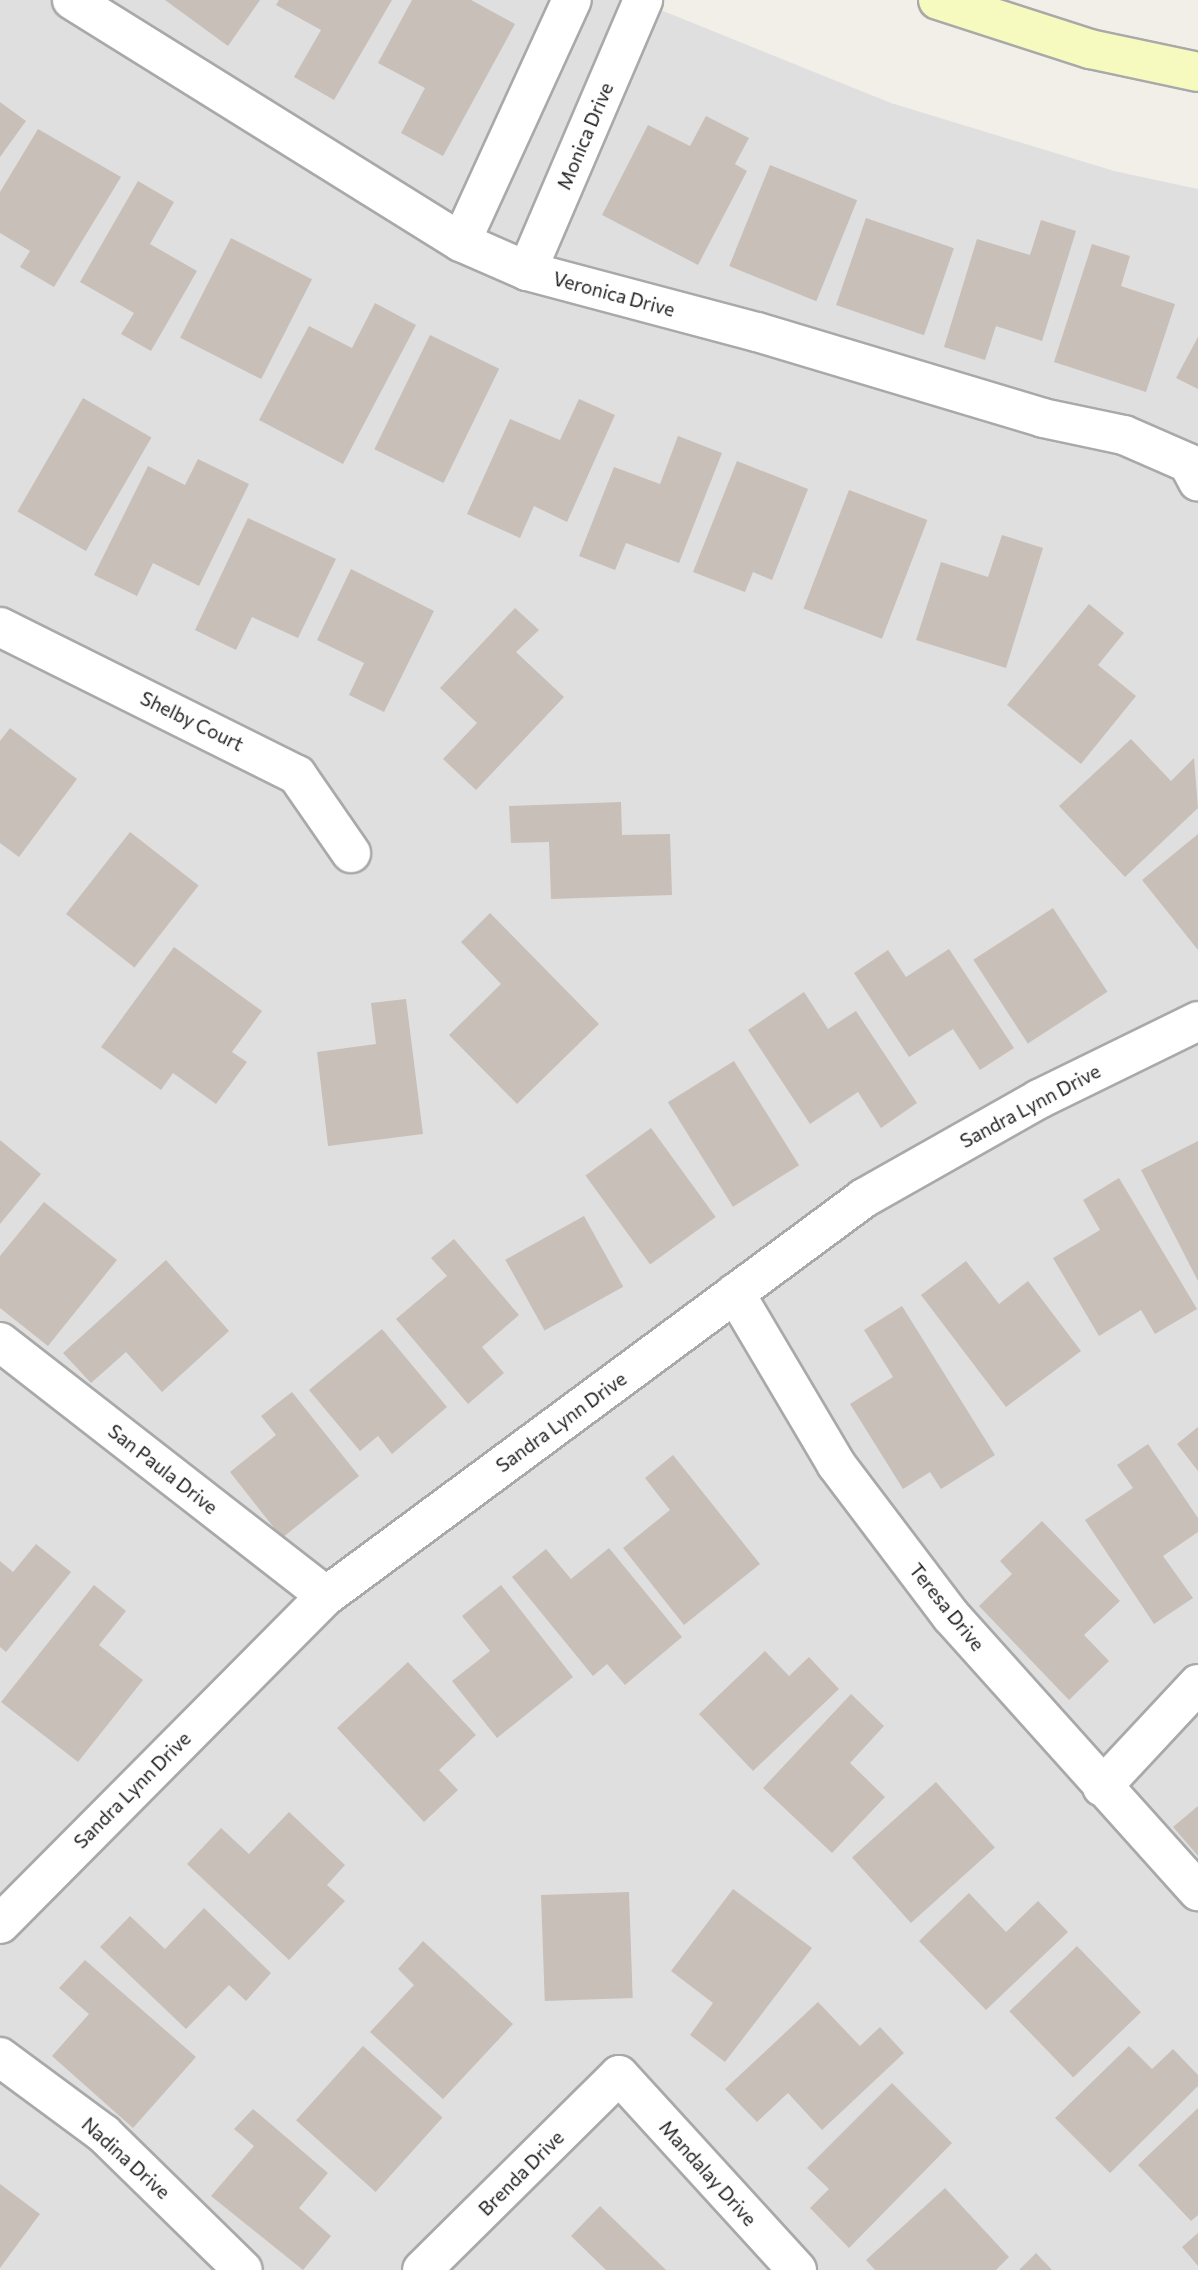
<!DOCTYPE html>
<html>
<head>
<meta charset="utf-8">
<style>
	body { margin:0 }
	#map { position:relative; width:1198px; height:2270px; overflow:hidden; background:#f2efe9; font-family:Commissioner,sans-serif }
	div>[style] { position:absolute }
	.residential>* { inset:0; background:#e0dfdf }
	.building>* { inset:0; background:#c7bfb8; transform-origin:0 0 }
	.roads { filter:drop-shadow(2px 0 #a9a9a9) drop-shadow(-2px 0 #a9a9a9) drop-shadow(0 2px #a9a9a9) drop-shadow(0 -2px #a9a9a9) }
	.minor>* { height:38px; margin:-19px; padding:0 19px; transform-origin:19px; border-radius:19px; background:#fff }
	.secondary>* { height:38px; margin:-19px; padding:0 19px; transform-origin:19px; border-radius:19px; background:#f7fabf }
	span { translate:-50% -50%; white-space:nowrap; text-align:center; line-height:1.15; -webkit-text-stroke:5px #fff; paint-order:stroke }
	.street-label { font-size:19px; color:#222 }
</style>
</head>
<body>
<div id="map">
	<div class="residential">
		<i style="clip-path:polygon(0 0,636px 0,891px 103px,1114px 171px,1198px 189px,1198px 2270px,0 2270px)"></i>
	</div>
	<div class="building">
		<i style="clip-path:polygon(165px 0,260px 0,228px 46px)"></i>
		<i style="clip-path:polygon(279px 0,392px 0,334px 100px,294px 77px,321px 30px,276px 5px)"></i>
		<i style="clip-path:polygon(412px 0,471px 0,515px 24px,443px 156px,401px 133px,425px 88px,378px 63px)"></i>
		<i style="clip-path:polygon(0 102px,26px 121px,0 157px)"></i>
		<i style="clip-path:polygon(706px 116px,749px 138px,735px 164px,747px 171px,698px 265px,602px 215px,648px 125px,690px 146px)"></i>
		<i style="clip-path:polygon(38px 129px,121px 177px,54px 287px,20px 267px,30px 251px,0 233px,0 192px)"></i>
		<i style="left:770px;top:165px;width:94px;height:109px;rotate:22deg"></i>
		<i style="clip-path:polygon(138px 181px,174px 202px,150px 244px,197px 271px,151px 351px,121px 334px,134px 313px,80px 282px)"></i>
		<i style="left:866px;top:218px;width:93px;height:92px;rotate:19deg"></i>
		<i style="clip-path:polygon(1041px 220px,1076px 231px,1042px 341px,996px 326px,985px 360px,944px 347px,977px 239px,1030px 255px)"></i>
		<i style="left:231px;top:238px;width:91px;height:112px;rotate:27deg"></i>
		<i style="clip-path:polygon(1092px 244px,1130px 256px,1121px 286px,1175px 304px,1146px 392px,1054px 362px)"></i>
		<i style="clip-path:polygon(375px 303px,416px 325px,343px 464px,259px 420px,309px 326px,352px 348px)"></i>
		<i style="left:430px;top:335px;width:77px;height:127px;rotate:26deg"></i>
		<i style="clip-path:polygon(1198px 337px,1198px 389px,1176px 378px)"></i>
		<i style="left:83px;top:398px;width:79px;height:131px;rotate:30deg"></i>
		<i style="clip-path:polygon(579px 399px,615px 415px,567px 522px,534px 506px,520px 538px,467px 514px,510px 419px,560px 440px)"></i>
		<i style="clip-path:polygon(678px 436px,722px 453px,679px 563px,626px 543px,615px 570px,579px 556px,614px 467px,660px 484px)"></i>
		<i style="clip-path:polygon(198px 459px,249px 484px,199px 586px,153px 563px,137px 596px,94px 575px,148px 466px,185px 485px)"></i>
		<i style="clip-path:polygon(737px 461px,808px 489px,772px 580px,753px 572px,745px 592px,693px 572px)"></i>
		<i style="left:849px;top:490px;width:84px;height:127px;rotate:21deg"></i>
		<i style="clip-path:polygon(248px 518px,336px 559px,298px 638px,252px 617px,236px 650px,195px 630px)"></i>
		<i style="clip-path:polygon(1002px 535px,1043px 548px,1006px 668px,916px 640px,941px 562px,988px 577px)"></i>
		<i style="clip-path:polygon(351px 569px,434px 611px,384px 712px,349px 695px,364px 663px,317px 640px)"></i>
		<i style="clip-path:polygon(1089px 604px,1124px 633px,1098px 665px,1136px 696px,1081px 764px,1007px 705px)"></i>
		<i style="clip-path:polygon(515px 608px,539px 630px,516px 652px,564px 697px,476px 790px,443px 759px,477px 723px,440px 688px)"></i>
		<i style="clip-path:polygon(10px 728px,77px 779px,19px 857px,0 843px,0 741px)"></i>
		<i style="clip-path:polygon(1131px 739px,1171px 781px,1194px 758px,1198px 808px,1125px 877px,1059px 806px)"></i>
		<i style="clip-path:polygon(621px 802px,622px 835px,670px 834px,672px 895px,551px 899px,549px 842px,511px 843px,509px 806px)"></i>
		<i style="left:130px;top:832px;width:87px;height:104px;rotate:38deg"></i>
		<i style="clip-path:polygon(1198px 834px,1198px 950px,1142px 880px)"></i>
		<i style="left:1053px;top:908px;width:100px;height:95px;rotate:57deg"></i>
		<i style="clip-path:polygon(490px 913px,599px 1024px,517px 1104px,449px 1035px,501px 984px,461px 942px)"></i>
		<i style="clip-path:polygon(174px 947px,262px 1011px,232px 1052px,247px 1062px,216px 1104px,173px 1073px,161px 1090px,101px 1047px)"></i>
		<i style="clip-path:polygon(949px 949px,1014px 1048px,980px 1070px,953px 1029px,909px 1057px,854px 973px,888px 950px,906px 977px)"></i>
		<i style="clip-path:polygon(804px 992px,828px 1029px,856px 1011px,917px 1103px,881px 1128px,858px 1092px,810px 1124px,748px 1030px)"></i>
		<i style="clip-path:polygon(406px 999px,423px 1134px,328px 1146px,317px 1052px,376px 1044px,371px 1003px)"></i>
		<i style="left:734px;top:1061px;width:123px;height:78px;rotate:58deg"></i>
		<i style="left:651px;top:1128px;width:110px;height:81px;rotate:54deg"></i>
		<i style="clip-path:polygon(0 1140px,41px 1174px,0 1224px)"></i>
		<i style="clip-path:polygon(1198px 1141px,1198px 1281px,1141px 1170px)"></i>
		<i style="clip-path:polygon(1119px 1178px,1197px 1309px,1155px 1334px,1141px 1310px,1099px 1336px,1053px 1258px,1100px 1230px,1083px 1200px)"></i>
		<i style="clip-path:polygon(44px 1202px,117px 1260px,48px 1346px,0 1308px,0 1256px)"></i>
		<i style="left:584px;top:1216px;width:81px;height:90px;rotate:61deg"></i>
		<i style="clip-path:polygon(454px 1239px,519px 1315px,482px 1347px,504px 1373px,468px 1404px,396px 1319px,447px 1276px,431px 1258px)"></i>
		<i style="clip-path:polygon(166px 1260px,229px 1331px,162px 1392px,126px 1352px,91px 1383px,63px 1353px)"></i>
		<i style="clip-path:polygon(966px 1261px,999px 1304px,1028px 1281px,1081px 1351px,1006px 1407px,921px 1295px)"></i>
		<i style="clip-path:polygon(902px 1306px,995px 1455px,941px 1489px,930px 1472px,903px 1489px,850px 1404px,893px 1377px,864px 1330px)"></i>
		<i style="clip-path:polygon(382px 1329px,447px 1407px,392px 1454px,378px 1436px,360px 1451px,309px 1390px)"></i>
		<i style="clip-path:polygon(292px 1392px,359px 1476px,282px 1538px,230px 1472px,276px 1435px,261px 1416px)"></i>
		<i style="clip-path:polygon(1198px 1427px,1198px 1471px,1177px 1444px)"></i>
		<i style="clip-path:polygon(1148px 1444px,1198px 1518px,1198px 1532px,1163px 1556px,1193px 1598px,1154px 1624px,1085px 1520px,1133px 1488px,1117px 1465px)"></i>
		<i style="clip-path:polygon(673px 1455px,760px 1564px,684px 1625px,623px 1548px,670px 1510px,645px 1478px)"></i>
		<i style="clip-path:polygon(1042px 1521px,1120px 1601px,1084px 1635px,1109px 1661px,1069px 1700px,979px 1606px,1012px 1574px,1000px 1561px)"></i>
		<i style="clip-path:polygon(36px 1544px,71px 1572px,6px 1652px,0 1647px,0 1561px,13px 1572px)"></i>
		<i style="clip-path:polygon(609px 1548px,682px 1637px,625px 1685px,607px 1664px,593px 1676px,512px 1577px,546px 1549px,571px 1579px)"></i>
		<i style="clip-path:polygon(94px 1585px,126px 1611px,99px 1645px,143px 1680px,78px 1762px,1px 1702px)"></i>
		<i style="clip-path:polygon(501px 1585px,573px 1677px,497px 1738px,452px 1681px,490px 1651px,462px 1616px)"></i>
		<i style="clip-path:polygon(765px 1651px,789px 1676px,809px 1657px,839px 1689px,753px 1771px,699px 1714px)"></i>
		<i style="clip-path:polygon(408px 1662px,476px 1735px,439px 1770px,458px 1790px,424px 1822px,337px 1728px)"></i>
		<i style="clip-path:polygon(851px 1694px,884px 1726px,850px 1763px,885px 1797px,832px 1853px,763px 1788px)"></i>
		<i style="left:936px;top:1782px;width:88px;height:113px;rotate:48deg"></i>
		<i style="clip-path:polygon(1198px 1806px,1198px 1856px,1173px 1827px)"></i>
		<i style="clip-path:polygon(289px 1812px,345px 1865px,327px 1885px,345px 1901px,289px 1960px,187px 1864px,221px 1828px,249px 1854px)"></i>
		<i style="clip-path:polygon(733px 1889px,812px 1948px,725px 2062px,690px 2035px,713px 2003px,671px 1971px)"></i>
		<i style="left:629px;top:1892px;width:106px;height:88px;rotate:88deg"></i>
		<i style="clip-path:polygon(969px 1893px,1006px 1932px,1038px 1901px,1068px 1932px,986px 2010px,919px 1941px)"></i>
		<i style="clip-path:polygon(204px 1908px,271px 1973px,246px 2001px,229px 1985px,186px 2029px,100px 1947px,130px 1916px,165px 1949px)"></i>
		<i style="clip-path:polygon(423px 1941px,513px 2024px,443px 2099px,370px 2032px,414px 1985px,398px 1969px)"></i>
		<i style="left:1077px;top:1946px;width:92px;height:94px;rotate:46deg"></i>
		<i style="clip-path:polygon(85px 1960px,196px 2057px,133px 2128px,52px 2056px,89px 2014px,59px 1988px)"></i>
		<i style="clip-path:polygon(818px 2002px,860px 2046px,880px 2027px,904px 2053px,822px 2130px,788px 2093px,757px 2122px,725px 2089px)"></i>
		<i style="left:363px;top:2046px;width:107px;height:100px;rotate:42deg"></i>
		<i style="clip-path:polygon(1129px 2046px,1152px 2069px,1173px 2049px,1198px 2075px,1198px 2086px,1110px 2173px,1055px 2118px)"></i>
		<i style="clip-path:polygon(892px 2083px,952px 2143px,849px 2248px,810px 2208px,829px 2189px,807px 2168px)"></i>
		<i style="clip-path:polygon(1198px 2108px,1198px 2215px,1191px 2221px,1138px 2165px)"></i>
		<i style="clip-path:polygon(253px 2109px,328px 2173px,299px 2208px,331px 2236px,303px 2270px,211px 2196px,254px 2146px,234px 2129px)"></i>
		<i style="clip-path:polygon(0 2184px,40px 2214px,0 2268px)"></i>
		<i style="clip-path:polygon(945px 2188px,1009px 2257px,996px 2270px,875px 2270px,866px 2260px)"></i>
		<i style="clip-path:polygon(600px 2206px,666px 2270px,606px 2270px,571px 2236px)"></i>
		<i style="clip-path:polygon(1198px 2233px,1198px 2266px,1182px 2247px)"></i>
		<i style="clip-path:polygon(1036px 2253px,1052px 2270px,1019px 2270px)"></i>
	</div>
	<div class="roads">
		<div class="minor">
			<i style="left:72px;top:0;width:458px;rotate:31.9deg"></i>
			<i style="left:461px;top:242px;width:72px;rotate:23.7deg"></i>
			<i style="left:527px;top:271px;width:238px;rotate:14.9deg"></i>
			<i style="left:757px;top:332px;width:299px;rotate:16.7deg"></i>
			<i style="left:1043px;top:418px;width:83px;rotate:11.9deg"></i>
			<i style="left:1124px;top:435px;width:70px;rotate:23.6deg"></i>
			<i style="left:1188px;top:463px;width:21px;rotate:62deg"></i>
			<i style="left:461px;top:242px;width:266px;rotate:-65.4deg"></i>
			<i style="left:527px;top:271px;width:295px;rotate:-66.8deg"></i>
			<i style="left:0;top:627px;width:332px;rotate:26.5deg"></i>
			<i style="left:297px;top:775px;width:95px;rotate:55.3deg"></i>
			<i style="left:735px;top:1293px;width:199px;rotate:59.4deg"></i>
			<i style="left:836px;top:1464px;width:191px;rotate:52.9deg"></i>
			<i style="left:951px;top:1616px;width:370px;rotate:48.1deg"></i>
			<i style="left:0;top:1342px;width:413px;rotate:37.9deg"></i>
			<i style="left:1102px;top:1787px;width:141px;rotate:-47deg"></i>
			<i style="left:0;top:1924px;width:462px;rotate:-45.2deg"></i>
			<i style="left:326px;top:1596px;width:669px;rotate:-36.49deg"></i>
			<i style="left:864px;top:1198px;width:201px;rotate:-29.5deg"></i>
			<i style="left:1039px;top:1099px;width:177px;rotate:-26.1deg"></i>
			<i style="left:0;top:2057px;width:129px;rotate:36.5deg"></i>
			<i style="left:104px;top:2134px;width:194px;rotate:44.4deg"></i>
			<i style="left:422px;top:2270px;width:277px;rotate:-44.7deg"></i>
			<i style="left:619px;top:2075px;width:264px;rotate:47.6deg"></i>
		</div>
		<div class="secondary">
			<i style="left:938px;top:0;width:160px;rotate:17.9deg"></i>
			<i style="left:1090px;top:49px;width:110px;rotate:12deg"></i>
		</div>
	</div>
	<div class="street-label">
		<span style="left:585px;top:136px;rotate:-67deg">Monica Drive</span>
		<span style="left:614px;top:294px;rotate:15deg">Veronica Drive</span>
		<span style="left:192px;top:721px;rotate:26deg">Shelby Court</span>
		<span style="left:1030px;top:1106px;rotate:-28deg">Sandra Lynn Drive</span>
		<span style="left:561px;top:1422px;rotate:-36deg">Sandra Lynn Drive</span>
		<span style="left:163px;top:1469px;rotate:38deg">San Paula Drive</span>
		<span style="left:947px;top:1607px;rotate:51deg">Teresa Drive</span>
		<span style="left:132px;top:1790px;rotate:-45deg">Sandra Lynn Drive</span>
		<span style="left:126px;top:2158px;rotate:42deg">Nadina Drive</span>
		<span style="left:521px;top:2173px;rotate:-45deg">Brenda Drive</span>
		<span style="left:708px;top:2173px;rotate:48deg">Mandalay Drive</span>
	</div>
</div>
</body>
</html>
